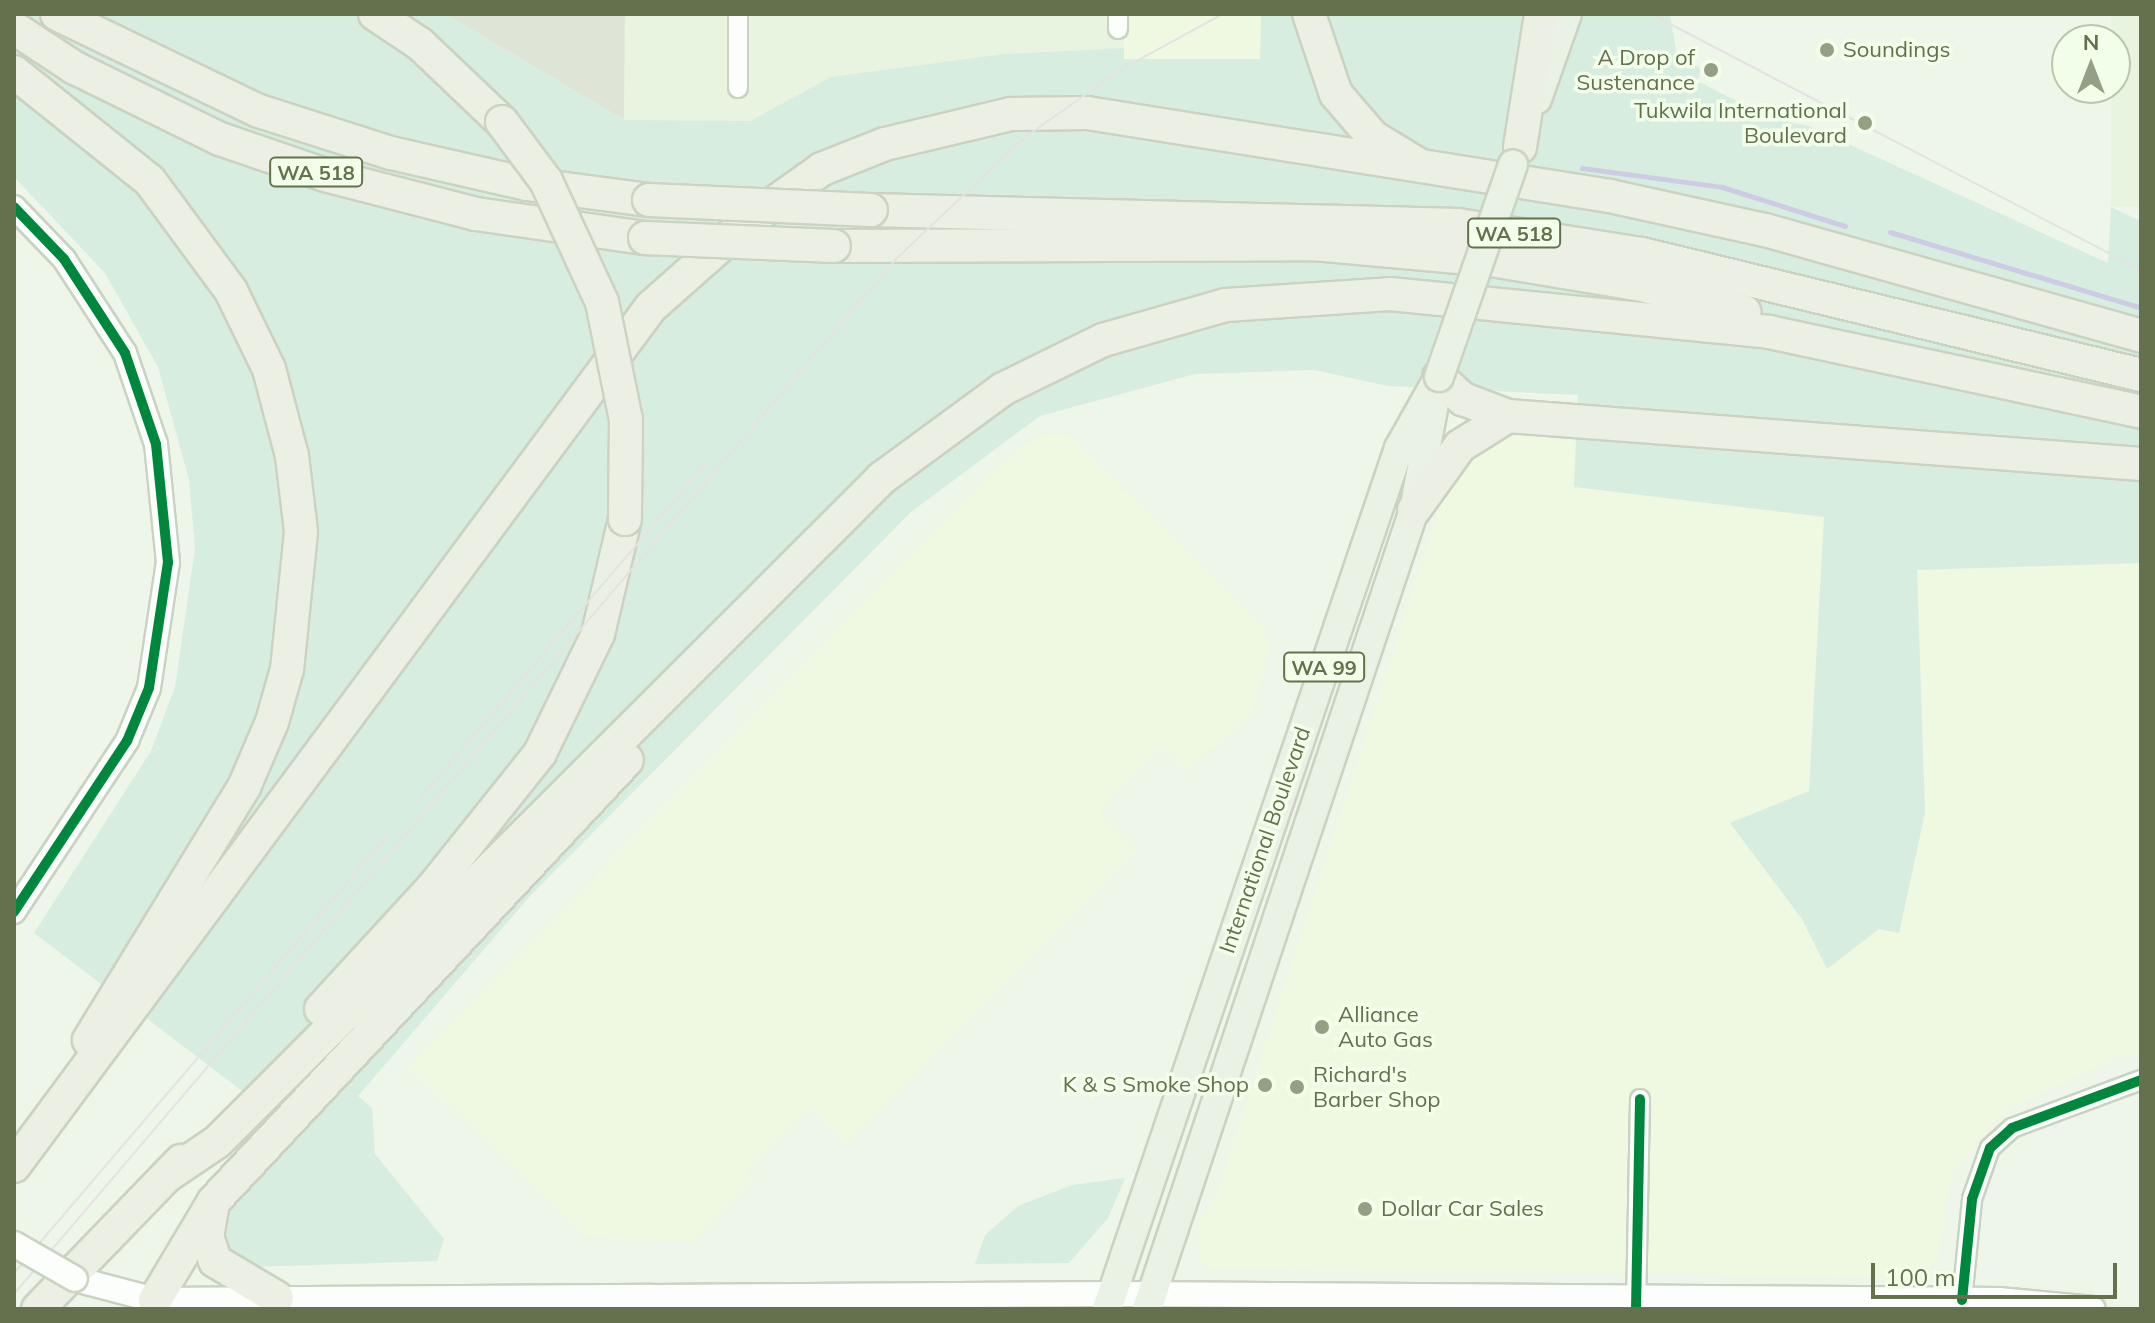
<!DOCTYPE html>
<html>
<head>
<meta charset="utf-8">
<style>
	body { margin:0 }
	#map { position:relative; width:2155px; height:1323px; overflow:hidden; background:#eef5e9; font-family:Mulish,sans-serif }
	div>[style] { position:absolute }
	.residential>* { inset:0; background:#e8f4df; transform-origin:0 0 }
	.commercial>* { inset:0; background:#eff8e0; transform-origin:0 0 }
	.industrial>* { inset:0; background:#dee5d7 }
	.green>* { inset:0; background:#d7ede0 }
	.stream>* { height:5px; margin:-2.5px; padding:0 2.5px; transform-origin:2.5px; border-radius:2.5px; background:#cecce4 }
	.roads { filter:drop-shadow(2px 0 #cad2c2) drop-shadow(-2px 0 #cad2c2) drop-shadow(0 2px #cad2c2) drop-shadow(0 -2px #cad2c2) }
	.minor>* { height:18px; margin:-9px; padding:0 9px; transform-origin:9px; border-radius:9px; background:#fcfefc }
	.tertiary>* { height:22px; margin:-11px; padding:0 11px; transform-origin:11px; border-radius:11px; background:#fcfefc }
	.secondary>* { height:24px; margin:-12px; padding:0 12px; transform-origin:12px; border-radius:12px; background:#fcfefc }
	.primary>* { height:28px; margin:-14px; padding:0 14px; transform-origin:14px; border-radius:14px; background:#eaf1e5 }
	.motorway>* { height:32px; margin:-16px; padding:0 16px; transform-origin:16px; border-radius:16px; background:#ecf0e4 }
	.tram>* { height:2px; margin:-1px; padding:0 1px; transform-origin:1px; border-radius:1px; background:#e5e2e2 }
	.bridges { filter:drop-shadow(2px 0 #cbd3c3) drop-shadow(-2px 0 #cbd3c3) drop-shadow(0 2px #cbd3c3) drop-shadow(0 -2px #cbd3c3) }
	.secondary-bridge>* { height:24px; margin:-12px; padding:0 12px; transform-origin:12px; border-radius:12px; background:#fcfefc }
	.primary-bridge>* { height:28px; margin:-14px; padding:0 14px; transform-origin:14px; border-radius:14px; background:#eaf1e5 }
	.motorway-bridge>* { height:32px; margin:-16px; padding:0 16px; transform-origin:16px; border-radius:16px; background:#ecf0e4 }
	.cycleway>* { height:10px; margin:-5px; padding:0 5px; transform-origin:5px; border-radius:5px; background:#00873e }
	.dots>* { width:22px; height:22px; translate:-50% -50%; box-sizing:border-box; border:4px solid #f2feea; border-radius:50% }
	span { translate:-50% -50%; white-space:nowrap; text-align:center; line-height:1.15; -webkit-text-stroke:7px #f2feea; paint-order:stroke }
	.shield-label span { padding:2px 6px; background:#f2feea; border:2px solid; border-radius:6px; -webkit-text-stroke-width:0 }
	.shield-label { font-size:20px; color:#64714c; font-weight:700 }
	.poi-label { font-size:22px; color:#64714c }
	.left { translate:0 -50%; text-align:left }
	.right { translate:-100% -50%; text-align:right }
	.street-label { font-size:22px; color:#64714c }
	.frame { position:absolute; inset:0; border:16px solid #64714c; pointer-events:none }
	.north { position:absolute; left:2051px; top:24px; width:80px; height:80px; box-sizing:border-box; background:#f2feea; border:2px solid #b9c6ab; border-radius:50%; rotate:0deg; font-size:22px; font-weight:700; line-height:32px; text-align:center; color:#64714c }
	.north::after { content:''; display:block; margin:auto; width:28px; height:36px; background:#949f83; clip-path:polygon(50% 0,100% 100%,50% 72%,0 100%) }
	.scale { position:absolute; left:1871px; top:1263px; width:246px; height:36px; box-sizing:border-box; border:4px solid #64714c; border-top:0; padding-left:10px; font-size:24px; line-height:28px; white-space:nowrap; color:#64714c; -webkit-text-stroke:6px #f2feea; paint-order:stroke }
</style>
</head>
<body>
<div id="map">
	<div class="residential">
		<i style="clip-path:polygon(625px 14px,1124px 14px,1124px 48px,1004px 54px,831px 77px,750px 121px,624px 120px)"></i>
		<i style="left:2111px;top:14px;width:30px;height:193px"></i>
	</div>
	<div class="commercial">
		<i style="left:1124px;top:14px;width:137px;height:45px"></i>
		<i style="clip-path:polygon(1068px 435px,1264px 629px,1270px 649px,1252px 714px,1186px 771px,1162px 746px,1099px 811px,1137px 849px,847px 1144px,811px 1108px,746px 1172px,754px 1178px,693px 1243px,588px 1237px,408px 1067px,1001px 463px,1039px 436px)"></i>
		<i style="clip-path:polygon(1510px 435px,1827px 462px,1802px 919px,1899px 932px,1925px 813px,1917px 570px,2141px 563px,2141px 1054px,2120px 1057px,2005px 1110px,1951px 1174px,1938px 1258px,1923px 1277px,1211px 1269px,1199px 1260px,1199px 1220px,1215px 1199px,1449px 478px,1474px 452px)"></i>
	</div>
	<div class="industrial">
		<i style="clip-path:polygon(445px 14px,625px 14px,624px 120px)"></i>
	</div>
	<div class="green">
		<i style="clip-path:polygon(14px 14px,445px 14px,624px 120px,750px 121px,831px 77px,1004px 54px,1124px 48px,1124px 59px,1260px 59px,1261px 14px,1670px 14px,1677px 56px,1702px 69px,1697px 81px,1772px 119px,1809px 126px,2108px 263px,2111px 207px,2141px 221px,2141px 563px,1917px 570px,1925px 813px,1899px 933px,1879px 929px,1827px 969px,1802px 919px,1730px 823px,1809px 791px,1824px 517px,1574px 487px,1578px 395px,1388px 386px,1314px 370px,1195px 374px,1040px 416px,911px 512px,529px 897px,358px 1096px,372px 1108px,375px 1154px,444px 1239px,437px 1261px,253px 1267px,237px 1261px,225px 1244px,223px 1218px,299px 1134px,34px 933px,151px 751px,175px 687px,195px 548px,189px 480px,158px 367px,105px 273px,14px 177px)"></i>
		<i style="clip-path:polygon(1125px 1178px,1108px 1218px,1069px 1263px,975px 1264px,985px 1235px,1018px 1206px,1072px 1185px)"></i>
	</div>
	<div class="stream">
		<i style="left:1582px;top:168px;width:141px;rotate:7.7deg"></i>
		<i style="left:1722px;top:187px;width:129px;rotate:17.6deg"></i>
		<i style="left:1890px;top:232px;width:262px;rotate:16.8deg"></i>
	</div>
	<div class="roads">
		<div class="minor">
			<i style="left:1118px;top:29px;width:15px;rotate:-90deg"></i>
			<i style="left:738px;top:88px;width:74px;rotate:-90deg"></i>
			<i style="left:1962px;top:1300px;width:101px;rotate:-84.3deg"></i>
			<i style="left:1972px;top:1199px;width:54px;rotate:-70.6deg"></i>
			<i style="left:1990px;top:1148px;width:30px;rotate:-42deg"></i>
			<i style="left:2012px;top:1128px;width:138px;rotate:-20.4deg"></i>
			<i style="left:1636px;top:1308px;width:209px;rotate:-88.9deg"></i>
		</div>
		<div class="tertiary">
			<i style="left:14px;top:207px;width:72px;rotate:46.1deg"></i>
			<i style="left:64px;top:259px;width:112px;rotate:57deg"></i>
			<i style="left:125px;top:353px;width:96px;rotate:71.2deg"></i>
			<i style="left:156px;top:444px;width:119px;rotate:84.2deg"></i>
			<i style="left:168px;top:562px;width:127px;rotate:98.6deg"></i>
			<i style="left:149px;top:688px;width:57px;rotate:112.5deg"></i>
			<i style="left:127px;top:741px;width:205px;rotate:123.5deg"></i>
		</div>
		<div class="secondary">
			<i style="left:75px;top:1279px;width:83px;rotate:14.7deg"></i>
			<i style="left:155px;top:1300px;width:957px;rotate:-0.36deg"></i>
			<i style="left:1112px;top:1294px;width:888px;rotate:0.39deg"></i>
			<i style="left:2000px;top:1300px;width:93px;rotate:5.5deg"></i>
		</div>
		<div class="primary">
			<i style="left:1537px;top:99px;width:90px;rotate:-70.6deg"></i>
			<i style="left:1107px;top:1309px;width:909px;rotate:-71.27deg"></i>
			<i style="left:1399px;top:448px;width:81px;rotate:-60.6deg"></i>
			<i style="left:1147px;top:1309px;width:842px;rotate:-71.52deg"></i>
			<i style="left:1414px;top:510px;width:118px;rotate:-79.3deg"></i>
		</div>
		<div class="motorway">
			<i style="left:57px;top:14px;width:224px;rotate:25.7deg"></i>
			<i style="left:259px;top:111px;width:139px;rotate:17.7deg"></i>
			<i style="left:391px;top:153px;width:139px;rotate:12.8deg"></i>
			<i style="left:527px;top:184px;width:123px;rotate:7.5deg"></i>
			<i style="left:375px;top:14px;width:54px;rotate:33.7deg"></i>
			<i style="left:420px;top:44px;width:113px;rotate:43.6deg"></i>
			<i style="left:1309px;top:14px;width:84px;rotate:71.4deg"></i>
			<i style="left:1336px;top:94px;width:57px;rotate:49.3deg"></i>
			<i style="left:1373px;top:137px;width:50px;rotate:31.2deg"></i>
			<i style="left:14px;top:28px;width:73px;rotate:33.3deg"></i>
			<i style="left:75px;top:68px;width:161px;rotate:26.1deg"></i>
			<i style="left:220px;top:139px;width:111px;rotate:18.9deg"></i>
			<i style="left:325px;top:175px;width:156px;rotate:14.5deg"></i>
			<i style="left:476px;top:214px;width:171px;rotate:8.1deg"></i>
			<i style="left:14px;top:72px;width:174px;rotate:38.7deg"></i>
			<i style="left:150px;top:181px;width:137px;rotate:53.6deg"></i>
			<i style="left:231px;top:291px;width:87px;rotate:64deg"></i>
			<i style="left:269px;top:369px;width:90px;rotate:75.2deg"></i>
			<i style="left:292px;top:456px;width:77px;rotate:83.2deg"></i>
			<i style="left:301px;top:532px;width:138px;rotate:95.8deg"></i>
			<i style="left:287px;top:669px;width:55px;rotate:105.8deg"></i>
			<i style="left:272px;top:722px;width:71px;rotate:113.3deg"></i>
			<i style="left:244px;top:787px;width:297px;rotate:121.5deg"></i>
			<i style="left:1520px;top:147px;width:135px;rotate:-81deg"></i>
			<i style="left:871px;top:210px;width:587px;rotate:1.46deg"></i>
			<i style="left:1458px;top:225px;width:186px;rotate:9deg"></i>
			<i style="left:1642px;top:254px;width:513px;rotate:13.63deg"></i>
			<i style="left:834px;top:246px;width:480px;rotate:-0.2deg"></i>
			<i style="left:1314px;top:244px;width:178px;rotate:5.2deg"></i>
			<i style="left:1491px;top:260px;width:153px;rotate:9.4deg"></i>
			<i style="left:1642px;top:285px;width:106px;rotate:14.8deg"></i>
			<i style="left:1439px;top:377px;width:33px;rotate:43deg"></i>
			<i style="left:1463px;top:399px;width:48px;rotate:20.7deg"></i>
			<i style="left:1508px;top:416px;width:635px;rotate:4.34deg"></i>
			<i style="left:1414px;top:510px;width:79px;rotate:-54.3deg"></i>
			<i style="left:1460px;top:446px;width:57px;rotate:-32deg"></i>
			<i style="left:321px;top:1009px;width:167px;rotate:-47.4deg"></i>
			<i style="left:434px;top:886px;width:170px;rotate:-51.4deg"></i>
			<i style="left:540px;top:753px;width:132px;rotate:-64deg"></i>
			<i style="left:598px;top:634px;width:118px;rotate:-76.8deg"></i>
			<i style="left:14px;top:1166px;width:1069px;rotate:-53.44deg"></i>
			<i style="left:651px;top:307px;width:127px;rotate:-41.5deg"></i>
			<i style="left:746px;top:223px;width:93px;rotate:-35.4deg"></i>
			<i style="left:822px;top:169px;width:68px;rotate:-21.6deg"></i>
			<i style="left:885px;top:144px;width:130px;rotate:-13.4deg"></i>
			<i style="left:1011px;top:114px;width:76px;rotate:-0.8deg"></i>
			<i style="left:1087px;top:113px;width:530px;rotate:9.02deg"></i>
			<i style="left:1610px;top:196px;width:159px;rotate:12.4deg"></i>
			<i style="left:1765px;top:230px;width:391px;rotate:15.7deg"></i>
			<i style="left:168px;top:1175px;width:59px;rotate:-34deg"></i>
			<i style="left:217px;top:1142px;width:940px;rotate:-44.96deg"></i>
			<i style="left:882px;top:478px;width:150px;rotate:-36.3deg"></i>
			<i style="left:1003px;top:389px;width:111px;rotate:-26.1deg"></i>
			<i style="left:1103px;top:340px;width:128px;rotate:-15.9deg"></i>
			<i style="left:1226px;top:305px;width:164px;rotate:-3.8deg"></i>
			<i style="left:1390px;top:294px;width:381px;rotate:5.7deg"></i>
			<i style="left:1769px;top:332px;width:381px;rotate:12.1deg"></i>
			<i style="left:213px;top:1203px;width:34px;rotate:100deg"></i>
			<i style="left:207px;top:1236px;width:26px;rotate:72deg"></i>
			<i style="left:215px;top:1261px;width:72px;rotate:30.8deg"></i>
			<i style="left:155px;top:1300px;width:115px;rotate:-59.2deg"></i>
			<i style="left:214px;top:1201px;width:604px;rotate:-46.88deg"></i>
			<i style="left:38px;top:1309px;width:206px;rotate:-46deg"></i>
		</div>
	</div>
	<div class="tram">
		<i style="left:1651px;top:14px;width:553px;rotate:27.58deg"></i>
		<i style="left:422px;top:796px;width:440px;rotate:-49.5deg"></i>
		<i style="left:14px;top:1273px;width:576px;rotate:-49.51deg"></i>
		<i style="left:14px;top:1294px;width:1360px;rotate:-49.56deg"></i>
		<i style="left:896px;top:259px;width:178px;rotate:-43.4deg"></i>
		<i style="left:1025px;top:137px;width:118px;rotate:-35deg"></i>
		<i style="left:1122px;top:69px;width:115px;rotate:-28.6deg"></i>
	</div>
	<div class="bridges">
		<div class="secondary-bridge">
			<i style="left:14px;top:1244px;width:70px;rotate:29.8deg"></i>
		</div>
		<div class="primary-bridge">
			<i style="left:1439px;top:377px;width:225px;rotate:-70.8deg"></i>
		</div>
		<div class="motorway-bridge">
			<i style="left:502px;top:122px;width:74px;rotate:53.3deg"></i>
			<i style="left:546px;top:181px;width:133px;rotate:65.2deg"></i>
			<i style="left:602px;top:302px;width:120px;rotate:78.5deg"></i>
			<i style="left:626px;top:420px;width:99px;rotate:90.6deg"></i>
			<i style="left:649px;top:200px;width:222px;rotate:2.6deg"></i>
			<i style="left:645px;top:238px;width:189px;rotate:2.4deg"></i>
		</div>
	</div>
	<div class="cycleway">
		<i style="left:14px;top:207px;width:72px;rotate:46.1deg"></i>
		<i style="left:64px;top:259px;width:112px;rotate:57deg"></i>
		<i style="left:125px;top:353px;width:96px;rotate:71.2deg"></i>
		<i style="left:156px;top:444px;width:119px;rotate:84.2deg"></i>
		<i style="left:168px;top:562px;width:127px;rotate:98.6deg"></i>
		<i style="left:149px;top:688px;width:57px;rotate:112.5deg"></i>
		<i style="left:127px;top:741px;width:205px;rotate:123.5deg"></i>
		<i style="left:1962px;top:1300px;width:101px;rotate:-84.3deg"></i>
		<i style="left:1972px;top:1199px;width:54px;rotate:-70.6deg"></i>
		<i style="left:1990px;top:1148px;width:30px;rotate:-42deg"></i>
		<i style="left:2012px;top:1128px;width:138px;rotate:-20.4deg"></i>
		<i style="left:1636px;top:1309px;width:210px;rotate:-88.9deg"></i>
	</div>
	<div class="dots">
		<i style="left:1827px;top:50px;background:#949f83"></i>
		<i style="left:1711px;top:70px;background:#949f83"></i>
		<i style="left:1865px;top:123px;background:#949f83"></i>
		<i style="left:1322px;top:1027px;background:#949f83"></i>
		<i style="left:1265px;top:1085px;background:#949f83"></i>
		<i style="left:1297px;top:1087px;background:#949f83"></i>
		<i style="left:1365px;top:1209px;background:#949f83"></i>
	</div>
	<div class="shield-label">
		<span style="left:316px;top:172px">WA 518</span>
		<span style="left:1514px;top:233px">WA 518</span>
		<span style="left:1324px;top:667px">WA 99</span>
	</div>
	<div class="poi-label">
		<span class="left" style="left:1843px;top:50px">Soundings</span>
		<span class="right" style="left:1695px;top:70px">A Drop of<br>Sustenance</span>
		<span class="right" style="left:1847px;top:123px">Tukwila International<br>Boulevard</span>
		<span class="left" style="left:1338px;top:1027px">Alliance<br>Auto Gas</span>
		<span class="left" style="left:1313px;top:1087px">Richard's<br>Barber Shop</span>
		<span class="right" style="left:1249px;top:1085px">K &amp; S Smoke Shop</span>
		<span class="left" style="left:1381px;top:1209px">Dollar Car Sales</span>
	</div>
	<div class="street-label">
		<span style="left:1265px;top:840px;rotate:-71deg">International Boulevard</span>
	</div>
	<div class="frame"></div>
	<div class="north">N</div>
	<div class="scale">100 m</div>
</div>
</body>
</html>
